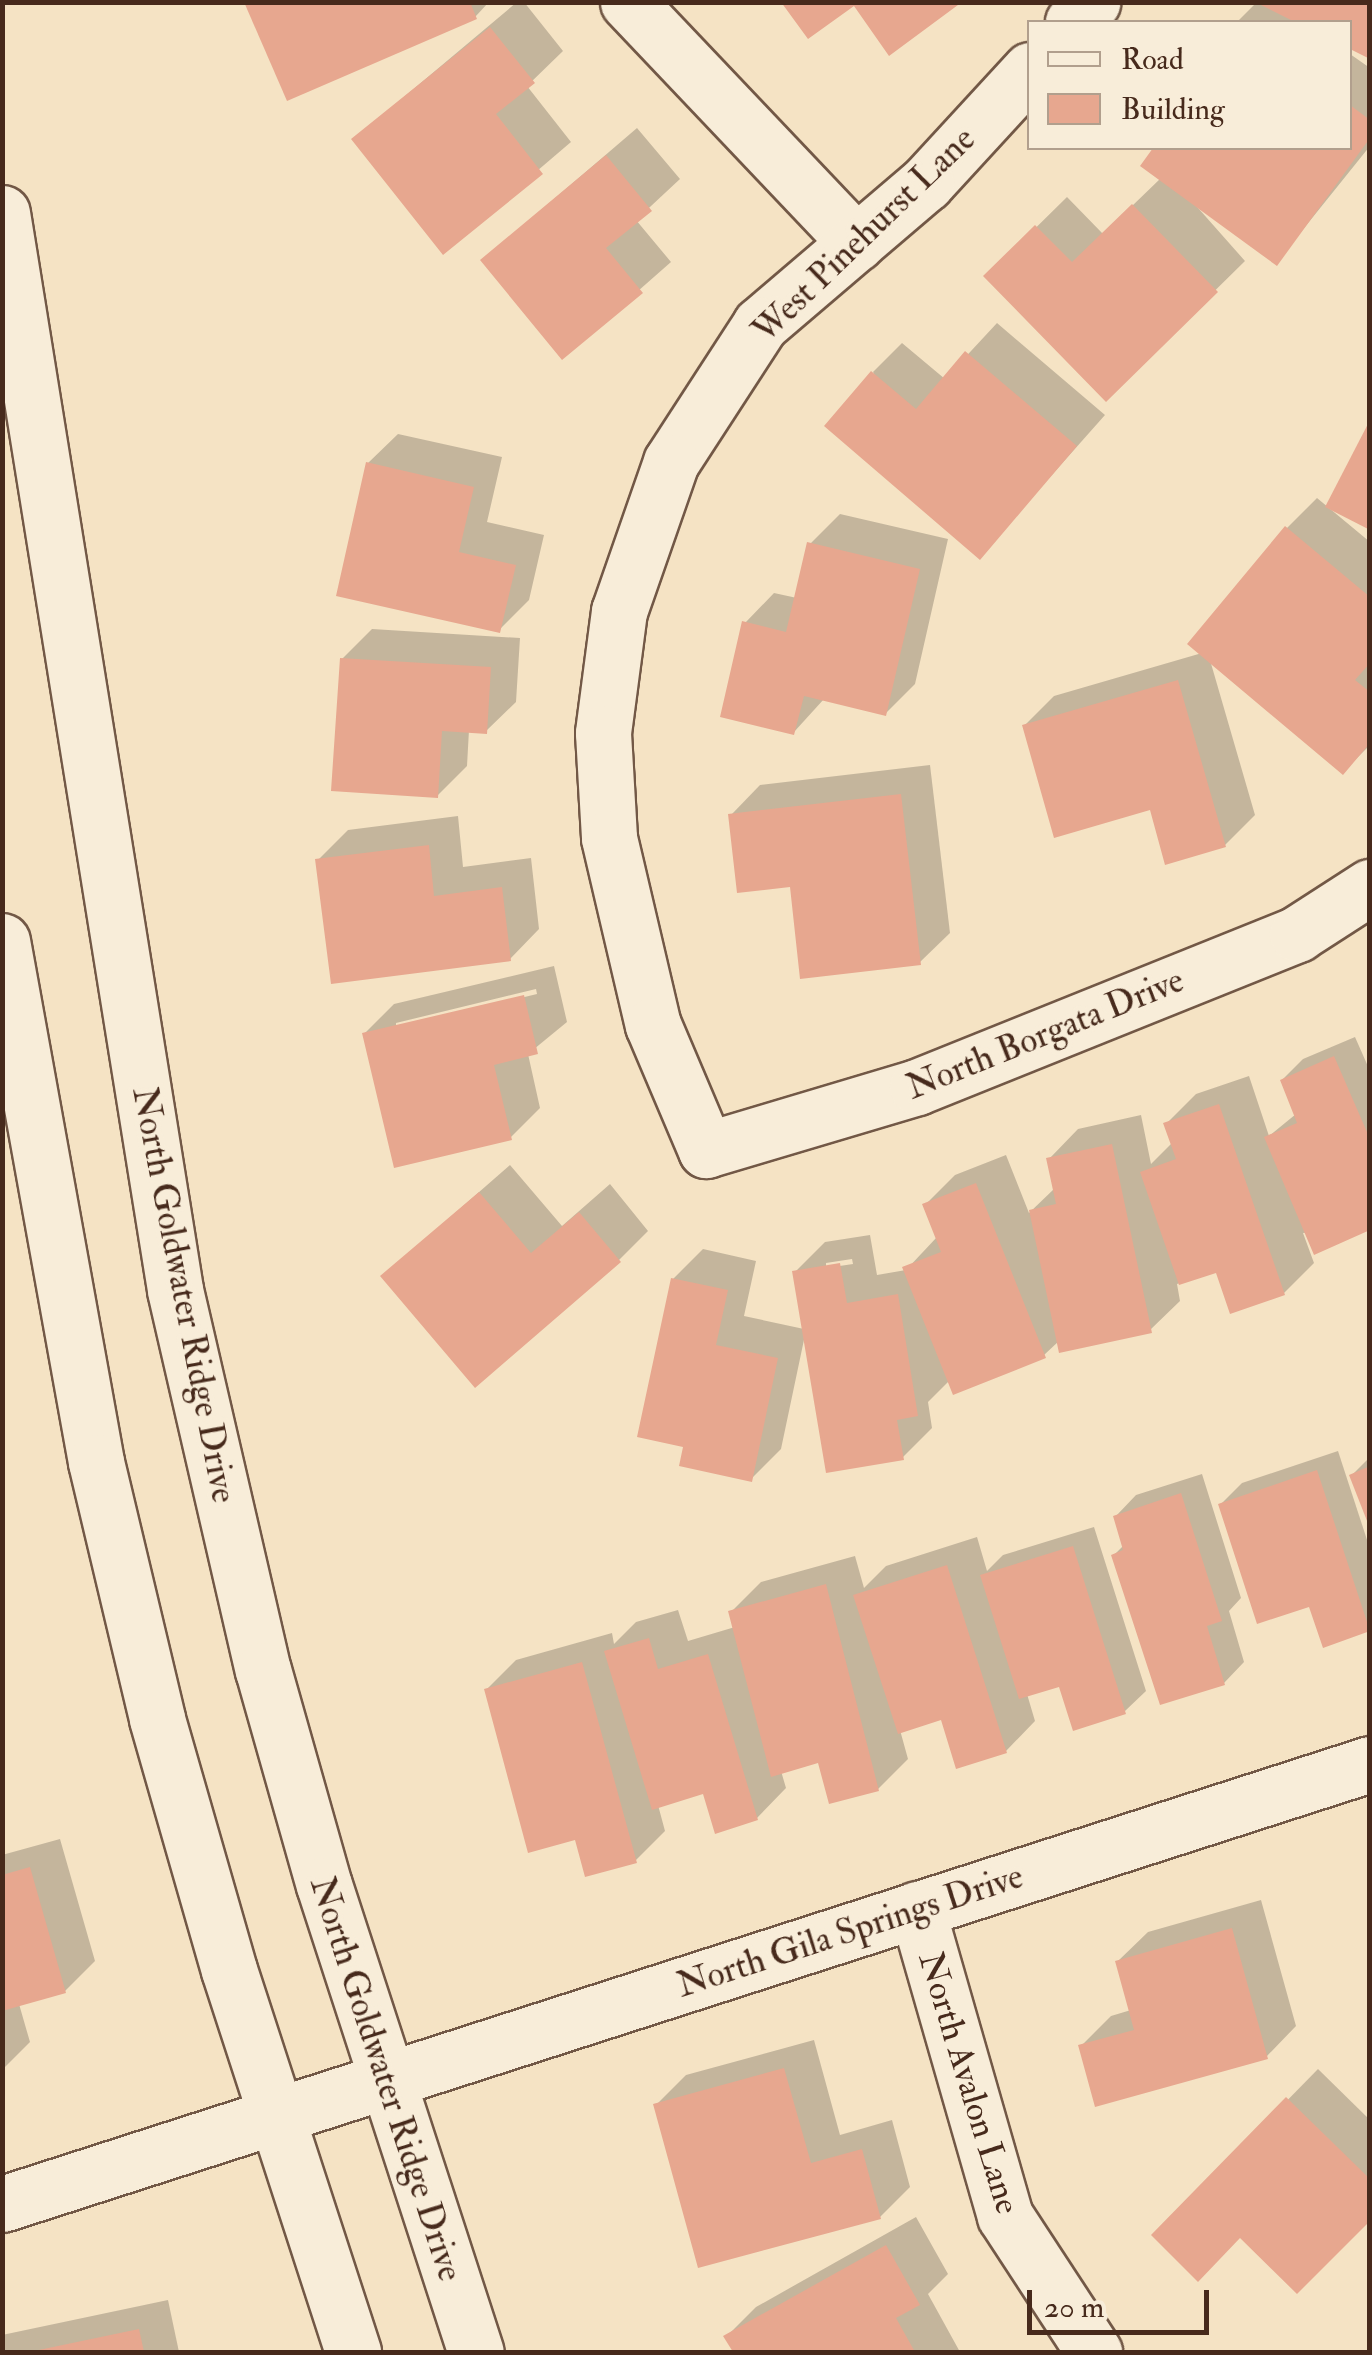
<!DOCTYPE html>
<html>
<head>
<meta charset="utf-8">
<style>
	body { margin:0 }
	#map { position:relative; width:1372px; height:2355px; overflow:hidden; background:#f5e3c4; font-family:"IM FELL Double Pica",serif }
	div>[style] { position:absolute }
	.shadow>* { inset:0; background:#0003 }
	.building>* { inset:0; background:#e7a78f }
	.roads { filter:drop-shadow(2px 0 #725846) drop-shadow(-2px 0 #725846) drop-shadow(0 2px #725846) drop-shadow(0 -2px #725846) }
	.minor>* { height:55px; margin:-27.5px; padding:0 27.5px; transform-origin:27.5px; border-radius:27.5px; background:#f8edd9 }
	span { translate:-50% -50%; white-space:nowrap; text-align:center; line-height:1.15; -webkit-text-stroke:10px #f8edd9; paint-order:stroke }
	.street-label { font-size:35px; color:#472a1c }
	.frame { position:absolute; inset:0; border:5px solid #472a1c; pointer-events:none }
	.legend { position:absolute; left:1027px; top:20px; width:325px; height:130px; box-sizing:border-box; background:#f8edd9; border:2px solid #b19f8d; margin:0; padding:12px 18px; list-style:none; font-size:30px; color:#472a1c }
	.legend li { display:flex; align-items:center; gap:20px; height:50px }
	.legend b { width:50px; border:2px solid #b19f8d }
	.scale { position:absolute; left:1027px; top:2290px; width:182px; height:45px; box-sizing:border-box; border:5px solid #472a1c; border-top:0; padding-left:12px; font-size:30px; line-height:35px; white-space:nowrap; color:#472a1c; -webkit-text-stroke:8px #f8edd9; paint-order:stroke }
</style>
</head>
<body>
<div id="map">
	<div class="shadow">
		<i style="clip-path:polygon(246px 2px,489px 2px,475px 17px)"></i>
		<i style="clip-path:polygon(517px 2px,524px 2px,563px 51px,527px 86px,571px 142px,443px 251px,354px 139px)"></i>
		<i style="clip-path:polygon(1257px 2px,1370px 2px,1370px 56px,1350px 47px,1350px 22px,1237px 22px)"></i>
		<i style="clip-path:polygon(1350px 54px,1370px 68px,1370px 146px,1276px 263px,1191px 200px,1245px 261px,1106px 398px,987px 276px,1067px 197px,1103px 234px,1161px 178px,1143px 165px,1154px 148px,1350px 148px)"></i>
		<i style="clip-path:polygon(637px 128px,680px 179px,636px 220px,671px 262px,563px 357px,483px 260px)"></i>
		<i style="clip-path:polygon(997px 323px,1105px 415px,979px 557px,873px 372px,902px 343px,945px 379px)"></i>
		<i style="clip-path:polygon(398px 434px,502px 457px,487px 522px,544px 535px,529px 600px,499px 630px,368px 463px)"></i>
		<i style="clip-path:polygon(1317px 498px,1370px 542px,1370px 745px,1343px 772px,1210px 660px,1255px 815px,1225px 845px,1151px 807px,1025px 725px,1054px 696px,1202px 653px,1287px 528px)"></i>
		<i style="clip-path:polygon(840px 514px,948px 539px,915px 684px,885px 714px,824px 699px,794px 732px,745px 623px,774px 593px,797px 598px,810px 544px)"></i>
		<i style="clip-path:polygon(372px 629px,520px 638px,516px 702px,486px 731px,469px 730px,467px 766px,437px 796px,342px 659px)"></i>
		<i style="clip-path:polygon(930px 765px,950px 933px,920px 962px,792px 884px,731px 815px,760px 785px)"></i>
		<i style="clip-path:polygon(458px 816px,463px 867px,531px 858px,539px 929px,510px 959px,318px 860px,348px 830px)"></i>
		<i style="clip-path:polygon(evenodd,554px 966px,567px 1022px,528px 1054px,540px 1108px,510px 1138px,364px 1034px,394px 1004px,554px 966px,536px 989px,537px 994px,396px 1028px,396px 1023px,536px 989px)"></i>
		<i style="clip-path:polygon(evenodd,1355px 1037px,1370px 1071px,1370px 1228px,1303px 1233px,1314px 1263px,1284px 1293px,1217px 1270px,1177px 1284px,1180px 1301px,1150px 1330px,1059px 1341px,1044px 1355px,950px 1380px,928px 1402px,932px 1428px,902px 1458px,805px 1335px,781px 1449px,751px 1479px,686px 1445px,673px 1279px,703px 1249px,756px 1261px,744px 1316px,804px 1329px,795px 1272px,825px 1242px,870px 1235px,877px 1275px,906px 1270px,937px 1237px,925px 1205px,955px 1175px,1006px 1155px,1029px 1213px,1055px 1188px,1049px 1159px,1078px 1129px,1141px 1115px,1151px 1164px,1173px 1142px,1166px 1124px,1196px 1094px,1249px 1076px,1269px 1136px,1296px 1114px,1282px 1080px,1303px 1059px,1355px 1037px,852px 1259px,853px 1264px,826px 1268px,826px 1263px,852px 1259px)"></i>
		<i style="clip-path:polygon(510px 1165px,562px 1226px,610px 1184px,648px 1231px,619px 1260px,383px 1276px)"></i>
		<i style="clip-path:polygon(1338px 1451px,1370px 1549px,1368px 1630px,1221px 1504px,1242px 1483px)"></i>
		<i style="clip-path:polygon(1370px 1457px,1370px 1520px,1352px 1475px)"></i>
		<i style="clip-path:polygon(1202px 1474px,1241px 1598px,1229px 1611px,1244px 1662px,1224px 1683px,1114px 1555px,1124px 1545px,1116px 1516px,1136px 1495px)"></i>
		<i style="clip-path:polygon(1094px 1527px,1146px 1691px,1125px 1711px,1060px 1684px,1027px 1694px,1035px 1721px,1006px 1751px,942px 1717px,900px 1730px,908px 1759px,878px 1789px,820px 1760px,781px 1771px,786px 1788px,757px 1818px,705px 1791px,658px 1805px,665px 1831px,635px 1861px,577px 1837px,486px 1690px,516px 1660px,612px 1633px,614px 1644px,636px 1622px,678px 1610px,688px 1641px,735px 1627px,731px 1612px,761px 1582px,855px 1556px,864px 1588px,886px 1566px,977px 1537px,987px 1571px,1003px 1555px)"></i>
		<i style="clip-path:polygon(60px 1839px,95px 1961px,65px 1991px,19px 2004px,30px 2042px,2px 2070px,2px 1855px)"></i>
		<i style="clip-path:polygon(1261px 1900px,1296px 2026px,1267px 2056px,1081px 2046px,1111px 2016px,1131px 2010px,1118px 1961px,1148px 1932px)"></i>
		<i style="clip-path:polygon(814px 2040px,840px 2135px,892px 2120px,910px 2187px,880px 2217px,656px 2105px,686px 2075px)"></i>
		<i style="clip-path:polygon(1318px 2069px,1370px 2120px,1370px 2218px,1240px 2235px,1155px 2235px)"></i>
		<i style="clip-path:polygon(916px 2217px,948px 2274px,928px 2294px,960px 2352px,735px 2352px,727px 2336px,756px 2307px)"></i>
		<i style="clip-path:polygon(168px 2300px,179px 2352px,2px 2352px,2px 2335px)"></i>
	</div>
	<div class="building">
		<i style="clip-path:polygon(244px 2px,470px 2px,477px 19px,287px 101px)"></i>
		<i style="clip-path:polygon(781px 2px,962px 2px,889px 56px,854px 6px,808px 39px)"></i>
		<i style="clip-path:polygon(1255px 2px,1370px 2px,1370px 59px,1350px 49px,1350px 22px,1295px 22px)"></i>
		<i style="clip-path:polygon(490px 27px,535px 83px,496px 114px,543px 174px,443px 255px,351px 139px)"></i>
		<i style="clip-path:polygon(1350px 105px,1370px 120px,1370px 138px,1277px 266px,1140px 166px,1153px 148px,1350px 148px)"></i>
		<i style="clip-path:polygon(606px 155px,652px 211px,606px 248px,643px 293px,562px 360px,480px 260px)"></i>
		<i style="clip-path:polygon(1132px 204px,1218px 292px,1106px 402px,983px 276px,1035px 225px,1072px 262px)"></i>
		<i style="clip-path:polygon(965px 351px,1077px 446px,980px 560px,824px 426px,871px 371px,916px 409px)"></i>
		<i style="clip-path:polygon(1370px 420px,1370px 530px,1325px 507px)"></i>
		<i style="clip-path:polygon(366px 462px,474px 487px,459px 552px,516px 565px,500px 633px,336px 596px)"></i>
		<i style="clip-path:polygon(1285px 526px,1370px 597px,1370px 663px,1355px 680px,1370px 692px,1370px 743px,1343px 775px,1187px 644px)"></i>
		<i style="clip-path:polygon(807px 542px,920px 569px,886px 716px,804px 696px,794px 735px,720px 717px,742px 621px,786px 632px)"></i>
		<i style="clip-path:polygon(340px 658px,491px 667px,487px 734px,442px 731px,438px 798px,331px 791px)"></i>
		<i style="clip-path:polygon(1178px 680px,1226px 847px,1165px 865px,1150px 810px,1054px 838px,1022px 725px)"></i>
		<i style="clip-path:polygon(901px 794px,921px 965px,800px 979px,790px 887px,737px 893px,728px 814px)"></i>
		<i style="clip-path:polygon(429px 845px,434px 896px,502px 887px,511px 961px,331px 984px,315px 859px)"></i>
		<i style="clip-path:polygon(524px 995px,538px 1054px,494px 1065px,512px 1140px,394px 1168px,362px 1033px)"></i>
		<i style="clip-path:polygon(1334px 1056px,1370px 1139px,1370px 1230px,1314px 1255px,1264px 1137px,1297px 1123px,1280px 1080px)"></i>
		<i style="clip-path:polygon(1219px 1104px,1285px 1295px,1230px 1314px,1216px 1273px,1179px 1285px,1140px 1172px,1176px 1159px,1163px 1123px)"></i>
		<i style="clip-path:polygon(1112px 1144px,1152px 1333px,1059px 1353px,1029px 1210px,1056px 1204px,1046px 1158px)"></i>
		<i style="clip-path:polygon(976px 1183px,1046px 1358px,953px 1395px,902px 1267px,941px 1252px,922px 1204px)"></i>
		<i style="clip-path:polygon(479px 1192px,531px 1253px,579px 1212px,621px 1262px,475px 1388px,380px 1276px)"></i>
		<i style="clip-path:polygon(840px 1263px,847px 1303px,898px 1294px,918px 1416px,897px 1420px,904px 1460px,826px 1473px,792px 1271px)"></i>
		<i style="clip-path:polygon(671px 1278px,728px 1290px,716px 1345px,778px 1358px,752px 1482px,679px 1466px,683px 1447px,637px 1437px)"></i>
		<i style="clip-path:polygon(1370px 1466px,1370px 1526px,1369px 1526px,1349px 1475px)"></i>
		<i style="clip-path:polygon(1317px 1470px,1370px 1631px,1323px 1648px,1309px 1607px,1257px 1624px,1218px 1504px)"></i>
		<i style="clip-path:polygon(1181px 1493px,1222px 1621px,1207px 1626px,1225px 1685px,1160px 1705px,1111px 1555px,1123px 1550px,1113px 1516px)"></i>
		<i style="clip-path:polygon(1073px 1546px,1126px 1714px,1073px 1731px,1059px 1687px,1019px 1699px,980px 1575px)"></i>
		<i style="clip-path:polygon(947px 1565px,1007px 1753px,956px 1769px,941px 1720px,898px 1734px,853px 1595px)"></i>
		<i style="clip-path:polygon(826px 1584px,879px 1791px,829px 1804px,818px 1763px,771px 1777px,728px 1611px)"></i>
		<i style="clip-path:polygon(649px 1638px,658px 1669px,708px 1654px,758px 1820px,715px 1834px,703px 1794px,652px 1810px,604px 1651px)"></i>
		<i style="clip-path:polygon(582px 1662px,637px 1863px,585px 1877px,575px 1840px,528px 1853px,484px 1689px)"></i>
		<i style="clip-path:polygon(30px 1867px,66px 1993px,2px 2011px,2px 1875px)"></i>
		<i style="clip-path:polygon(1232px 1928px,1268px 2059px,1095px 2107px,1078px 2045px,1134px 2030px,1115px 1961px)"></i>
		<i style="clip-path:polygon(784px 2068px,811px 2163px,862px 2149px,881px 2219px,698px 2268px,653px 2104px)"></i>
		<i style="clip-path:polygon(1286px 2097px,1370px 2179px,1370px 2221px,1297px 2294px,1240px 2238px,1198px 2282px,1151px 2235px)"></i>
		<i style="clip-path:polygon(886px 2245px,920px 2305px,896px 2318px,915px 2352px,733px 2352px,723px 2336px)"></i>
		<i style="clip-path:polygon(139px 2329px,144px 2352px,34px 2352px,34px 2351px)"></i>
	</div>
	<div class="roads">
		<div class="minor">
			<i style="left:628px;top:2px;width:332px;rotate:46.5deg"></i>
			<i style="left:1073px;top:22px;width:28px;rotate:-46deg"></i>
			<i style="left:1030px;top:70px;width:154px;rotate:132.6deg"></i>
			<i style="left:926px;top:183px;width:218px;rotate:139.5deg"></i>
			<i style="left:760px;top:325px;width:163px;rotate:123deg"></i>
			<i style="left:671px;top:462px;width:158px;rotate:109.2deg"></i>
			<i style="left:619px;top:611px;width:123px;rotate:97.5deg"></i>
			<i style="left:603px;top:733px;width:105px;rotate:86.7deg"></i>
			<i style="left:609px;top:838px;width:192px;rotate:76.8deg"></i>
			<i style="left:653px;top:1025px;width:136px;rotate:67deg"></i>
			<i style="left:706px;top:1150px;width:220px;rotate:-16.6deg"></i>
			<i style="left:917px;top:1087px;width:410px;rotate:-21.9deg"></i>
			<i style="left:1297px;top:934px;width:87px;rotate:-32.8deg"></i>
			<i style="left:2px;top:213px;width:1091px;rotate:80.87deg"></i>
			<i style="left:175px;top:1290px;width:390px;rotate:77deg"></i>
			<i style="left:263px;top:1670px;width:223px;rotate:74.2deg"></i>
			<i style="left:324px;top:1885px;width:491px;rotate:72deg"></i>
			<i style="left:2px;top:941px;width:529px;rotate:79.77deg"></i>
			<i style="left:96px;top:1462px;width:264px;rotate:76.6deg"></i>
			<i style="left:157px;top:1719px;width:261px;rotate:74deg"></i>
			<i style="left:229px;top:1970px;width:402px;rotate:72deg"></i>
			<i style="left:917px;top:1909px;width:319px;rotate:74deg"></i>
			<i style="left:1005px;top:2216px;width:163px;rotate:56.8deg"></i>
			<i style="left:2px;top:2204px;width:1437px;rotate:-17.83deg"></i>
		</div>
	</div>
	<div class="street-label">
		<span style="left:864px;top:235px;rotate:-44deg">West Pinehurst Lane</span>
		<span style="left:1045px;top:1034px;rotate:-22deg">North Borgata Drive</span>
		<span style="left:184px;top:1295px;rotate:79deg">North Goldwater Ridge Drive</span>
		<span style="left:850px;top:1931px;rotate:-18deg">North Gila Springs Drive</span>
		<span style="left:386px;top:2079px;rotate:72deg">North Goldwater Ridge Drive</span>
		<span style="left:969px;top:2083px;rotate:73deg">North Avalon Lane</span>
	</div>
	<div class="frame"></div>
	<ul class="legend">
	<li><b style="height:12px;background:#f8edd9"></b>Road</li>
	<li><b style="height:28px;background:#e7a78f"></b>Building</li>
	</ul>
	<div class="scale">20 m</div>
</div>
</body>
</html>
